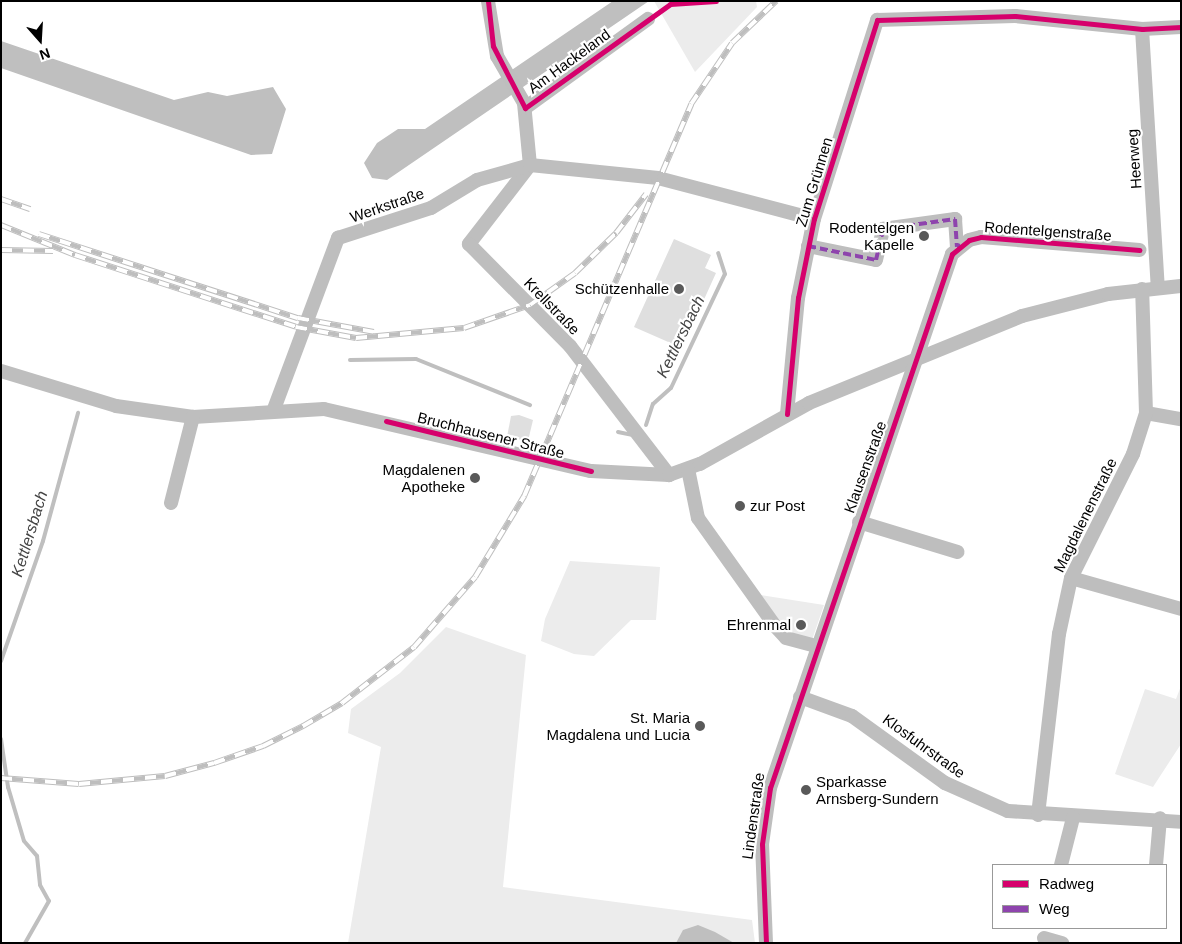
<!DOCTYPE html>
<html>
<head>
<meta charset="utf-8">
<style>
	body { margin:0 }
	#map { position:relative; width:1182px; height:944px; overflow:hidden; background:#fff; font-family:Helvetica,sans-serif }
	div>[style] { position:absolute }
	.green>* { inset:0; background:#ececec }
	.water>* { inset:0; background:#bfbfbf }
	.stream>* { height:4px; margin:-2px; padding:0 2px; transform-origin:2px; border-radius:2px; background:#bfbfbf }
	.building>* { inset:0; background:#dfdfdf }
	.minor>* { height:14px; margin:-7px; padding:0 7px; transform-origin:7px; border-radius:7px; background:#bebebe }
	.rail>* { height:5.5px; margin-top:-2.75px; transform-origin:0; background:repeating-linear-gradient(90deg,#fff 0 11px,#bebebe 0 22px); box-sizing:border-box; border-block:1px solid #bebebe }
	.quiet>* { height:4px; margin-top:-2px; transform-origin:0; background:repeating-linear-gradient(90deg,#8e44ad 0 8px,transparent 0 12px) }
	.cycleway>* { height:5px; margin:-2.5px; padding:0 2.5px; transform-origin:2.5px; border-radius:2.5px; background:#d6006c }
	.dots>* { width:14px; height:14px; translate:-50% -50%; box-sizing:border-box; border:2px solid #fff; border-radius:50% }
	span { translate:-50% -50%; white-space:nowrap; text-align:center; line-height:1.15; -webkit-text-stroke:4.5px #fff; paint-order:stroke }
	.street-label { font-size:15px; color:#000 }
	.poi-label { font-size:15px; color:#000 }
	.right { translate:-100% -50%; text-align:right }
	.left { translate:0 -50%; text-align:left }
	.water-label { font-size:16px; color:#444; font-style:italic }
	.frame { position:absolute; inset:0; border:2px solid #000; pointer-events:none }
	.legend { position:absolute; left:992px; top:864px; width:175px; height:65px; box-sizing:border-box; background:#fff; border:1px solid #999; margin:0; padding:6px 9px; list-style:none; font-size:15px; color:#000 }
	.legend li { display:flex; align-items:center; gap:10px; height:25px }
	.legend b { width:25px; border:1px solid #999 }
	.north { position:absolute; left:15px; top:15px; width:50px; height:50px; -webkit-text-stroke:4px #fff; paint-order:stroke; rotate:161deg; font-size:14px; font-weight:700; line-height:20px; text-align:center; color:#000 }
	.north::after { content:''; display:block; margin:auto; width:18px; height:22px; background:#000; clip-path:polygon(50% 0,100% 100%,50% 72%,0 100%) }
</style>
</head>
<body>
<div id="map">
	<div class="green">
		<i style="clip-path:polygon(654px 1px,756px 1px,757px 7px,695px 72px)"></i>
		<i style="clip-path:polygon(570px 561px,660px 567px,656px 620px,631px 620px,594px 656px,574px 654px,541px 641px,545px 619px)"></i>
		<i style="clip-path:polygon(761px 595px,824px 605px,812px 640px,785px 633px)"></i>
		<i style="clip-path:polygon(446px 627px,526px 655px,503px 887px,752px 920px,755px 943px,348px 943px,381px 747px,348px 733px,351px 709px,400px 673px)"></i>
		<i style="clip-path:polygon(1181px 686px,1181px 744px,1153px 787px,1115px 774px,1145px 689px,1176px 699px)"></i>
	</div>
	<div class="water">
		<i style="clip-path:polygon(613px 1px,649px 1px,387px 180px,372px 178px,364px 163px,377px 143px,398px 129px,425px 129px)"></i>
		<i style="clip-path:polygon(1px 41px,174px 100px,208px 92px,227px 96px,273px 87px,286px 109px,272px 154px,251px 155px,1px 68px)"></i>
		<i style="clip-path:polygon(698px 925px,715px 932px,734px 943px,676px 943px,683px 930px)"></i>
	</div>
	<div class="stream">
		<i style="left:350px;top:360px;width:66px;rotate:-0.9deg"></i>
		<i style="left:416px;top:359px;width:123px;rotate:22deg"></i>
		<i style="left:646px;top:425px;width:22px;rotate:-72deg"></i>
		<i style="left:653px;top:404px;width:24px;rotate:-42deg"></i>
		<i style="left:671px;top:388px;width:126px;rotate:-64.7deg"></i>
		<i style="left:725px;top:274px;width:22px;rotate:-108deg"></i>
		<i style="left:618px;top:432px;width:14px;rotate:12deg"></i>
		<i style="left:1px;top:661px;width:127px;rotate:-70.7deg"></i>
		<i style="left:43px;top:541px;width:133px;rotate:-74.7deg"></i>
		<i style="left:1px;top:739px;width:49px;rotate:81.7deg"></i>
		<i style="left:8px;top:787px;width:56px;rotate:73.5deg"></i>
		<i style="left:24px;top:841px;width:20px;rotate:49deg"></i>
		<i style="left:37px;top:856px;width:29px;rotate:84deg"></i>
		<i style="left:40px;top:885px;width:18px;rotate:61deg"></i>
		<i style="left:49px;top:901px;width:48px;rotate:119.7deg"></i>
	</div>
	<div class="building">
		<i style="clip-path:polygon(674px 239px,711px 255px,705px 268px,716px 273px,682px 348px,634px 327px)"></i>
		<i style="clip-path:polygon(519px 415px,533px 420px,528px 441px,507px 437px,511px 416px)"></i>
	</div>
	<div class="minor">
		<i style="left:488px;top:1px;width:56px;rotate:80.7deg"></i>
		<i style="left:497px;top:56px;width:54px;rotate:60.1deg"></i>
		<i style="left:524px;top:103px;width:62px;rotate:84.5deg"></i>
		<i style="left:1142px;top:29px;width:259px;rotate:86.5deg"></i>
		<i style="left:525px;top:108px;width:152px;rotate:-35.9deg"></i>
		<i style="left:530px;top:165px;width:100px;rotate:127.7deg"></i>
		<i style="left:469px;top:244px;width:144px;rotate:45.3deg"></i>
		<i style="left:570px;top:346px;width:163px;rotate:52.5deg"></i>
		<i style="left:808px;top:246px;width:69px;rotate:11.6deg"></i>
		<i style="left:876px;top:260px;width:32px;rotate:-77deg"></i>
		<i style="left:883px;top:229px;width:73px;rotate:-7.9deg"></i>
		<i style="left:955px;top:219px;width:28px;rotate:86deg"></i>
		<i style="left:1px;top:371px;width:120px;rotate:16.9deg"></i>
		<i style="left:116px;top:406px;width:78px;rotate:8.1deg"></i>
		<i style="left:193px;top:417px;width:131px;rotate:-3.5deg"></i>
		<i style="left:324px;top:409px;width:274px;rotate:13.1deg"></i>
		<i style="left:591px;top:471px;width:78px;rotate:2.9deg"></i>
		<i style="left:669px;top:475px;width:33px;rotate:-20deg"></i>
		<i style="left:700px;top:464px;width:125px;rotate:-29.2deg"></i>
		<i style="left:809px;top:403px;width:230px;rotate:-22.2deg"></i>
		<i style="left:1022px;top:316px;width:89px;rotate:-14.3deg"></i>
		<i style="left:1108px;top:294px;width:73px;rotate:-6.3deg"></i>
		<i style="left:274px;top:409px;width:183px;rotate:-69.5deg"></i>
		<i style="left:338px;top:238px;width:98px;rotate:-17.9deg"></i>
		<i style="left:431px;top:208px;width:54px;rotate:-31.3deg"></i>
		<i style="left:477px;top:180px;width:55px;rotate:-15.8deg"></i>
		<i style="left:530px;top:165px;width:129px;rotate:5.8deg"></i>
		<i style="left:658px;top:178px;width:161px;rotate:14.7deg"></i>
		<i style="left:1146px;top:413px;width:36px;rotate:10deg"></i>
		<i style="left:787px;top:414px;width:117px;rotate:-84.6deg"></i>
		<i style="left:798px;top:298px;width:81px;rotate:-78.6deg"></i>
		<i style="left:814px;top:219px;width:209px;rotate:-72.4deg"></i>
		<i style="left:877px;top:20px;width:138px;rotate:-1.7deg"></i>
		<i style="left:1015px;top:16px;width:128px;rotate:5.8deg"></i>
		<i style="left:1142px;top:29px;width:39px;rotate:-3deg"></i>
		<i style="left:688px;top:469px;width:50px;rotate:78.5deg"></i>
		<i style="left:698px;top:518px;width:133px;rotate:54.5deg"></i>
		<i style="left:775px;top:626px;width:16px;rotate:47deg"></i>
		<i style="left:786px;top:638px;width:31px;rotate:15deg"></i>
		<i style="left:171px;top:503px;width:89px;rotate:-75.7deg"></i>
		<i style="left:859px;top:522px;width:103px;rotate:16.9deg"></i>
		<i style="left:1071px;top:578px;width:114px;rotate:15.7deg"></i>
		<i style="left:800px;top:697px;width:55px;rotate:20.1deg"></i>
		<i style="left:852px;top:716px;width:115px;rotate:35.8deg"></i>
		<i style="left:945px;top:783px;width:69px;rotate:24deg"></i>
		<i style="left:1008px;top:811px;width:173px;rotate:3.6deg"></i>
		<i style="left:1038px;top:815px;width:182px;rotate:-83.4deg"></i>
		<i style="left:1059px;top:634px;width:57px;rotate:-77.9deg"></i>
		<i style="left:1071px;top:578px;width:139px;rotate:-63.4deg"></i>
		<i style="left:1133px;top:454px;width:43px;rotate:-72.4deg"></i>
		<i style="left:1146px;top:413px;width:124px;rotate:-91.8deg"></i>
		<i style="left:1061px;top:865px;width:49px;rotate:-75.7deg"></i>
		<i style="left:1156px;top:865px;width:47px;rotate:-85.1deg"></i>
		<i style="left:1044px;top:938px;width:19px;rotate:16deg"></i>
		<i style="left:766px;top:943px;width:99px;rotate:-92.3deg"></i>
		<i style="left:762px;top:844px;width:57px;rotate:-81.9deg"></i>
		<i style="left:770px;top:788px;width:564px;rotate:-71.18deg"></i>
		<i style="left:952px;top:254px;width:22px;rotate:-39deg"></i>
		<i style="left:969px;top:240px;width:12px;rotate:-14deg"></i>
		<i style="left:981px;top:237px;width:159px;rotate:4.7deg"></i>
	</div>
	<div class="rail">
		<i style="left:1px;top:199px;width:31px;rotate:19deg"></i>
		<i style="left:1px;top:225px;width:80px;rotate:22.1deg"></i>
		<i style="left:75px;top:255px;width:232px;rotate:18deg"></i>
		<i style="left:296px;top:327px;width:61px;rotate:10.4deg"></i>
		<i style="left:356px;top:338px;width:108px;rotate:-5.3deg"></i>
		<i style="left:464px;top:328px;width:70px;rotate:-19.2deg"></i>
		<i style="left:530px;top:305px;width:55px;rotate:-35.4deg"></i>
		<i style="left:575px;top:273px;width:57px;rotate:-44.3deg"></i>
		<i style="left:616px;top:233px;width:49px;rotate:-52.4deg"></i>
		<i style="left:39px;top:234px;width:272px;rotate:18deg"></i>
		<i style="left:298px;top:318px;width:77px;rotate:10.4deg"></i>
		<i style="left:1px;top:250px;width:52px;rotate:1.1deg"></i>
		<i style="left:1px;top:778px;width:78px;rotate:4.4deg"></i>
		<i style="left:79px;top:784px;width:86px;rotate:-5.3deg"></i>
		<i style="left:165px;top:776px;width:51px;rotate:-14.9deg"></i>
		<i style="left:214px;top:763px;width:52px;rotate:-19.1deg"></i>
		<i style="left:263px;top:746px;width:45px;rotate:-26.6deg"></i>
		<i style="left:303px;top:726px;width:45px;rotate:-30.5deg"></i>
		<i style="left:342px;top:703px;width:91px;rotate:-37.9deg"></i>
		<i style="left:414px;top:647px;width:93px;rotate:-48.9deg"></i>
		<i style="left:475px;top:577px;width:95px;rotate:-58.8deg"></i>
		<i style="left:524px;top:496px;width:426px;rotate:-66.9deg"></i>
		<i style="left:691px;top:104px;width:73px;rotate:-56.1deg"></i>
		<i style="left:732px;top:43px;width:61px;rotate:-43.7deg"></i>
	</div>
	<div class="quiet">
		<i style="left:808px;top:246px;width:69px;rotate:11.6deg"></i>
		<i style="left:876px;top:260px;width:32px;rotate:-77deg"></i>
		<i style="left:883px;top:229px;width:73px;rotate:-7.9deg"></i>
		<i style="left:955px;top:219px;width:28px;rotate:86deg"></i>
		<i style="left:957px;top:247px;width:4px;rotate:-27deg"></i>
	</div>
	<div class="cycleway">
		<i style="left:488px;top:1px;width:45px;rotate:83.7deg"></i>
		<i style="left:493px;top:46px;width:70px;rotate:62.7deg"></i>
		<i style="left:525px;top:108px;width:178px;rotate:-35.6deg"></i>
		<i style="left:670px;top:4px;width:46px;rotate:-3.7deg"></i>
		<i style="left:787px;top:414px;width:117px;rotate:-84.6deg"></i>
		<i style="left:798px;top:298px;width:81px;rotate:-78.6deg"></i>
		<i style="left:814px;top:219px;width:209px;rotate:-72.4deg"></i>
		<i style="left:877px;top:20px;width:138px;rotate:-1.7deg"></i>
		<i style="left:1015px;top:16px;width:128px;rotate:5.8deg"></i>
		<i style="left:1142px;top:29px;width:39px;rotate:-3deg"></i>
		<i style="left:386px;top:421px;width:211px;rotate:13.7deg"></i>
		<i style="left:766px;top:943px;width:99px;rotate:-92.3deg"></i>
		<i style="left:762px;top:844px;width:57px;rotate:-81.9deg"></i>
		<i style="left:770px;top:788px;width:564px;rotate:-71.18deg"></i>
		<i style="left:952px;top:254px;width:22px;rotate:-39deg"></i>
		<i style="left:969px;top:240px;width:12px;rotate:-14deg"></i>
		<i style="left:981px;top:237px;width:159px;rotate:4.7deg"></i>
	</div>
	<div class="dots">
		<i style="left:924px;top:236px;background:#595959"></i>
		<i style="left:679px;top:289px;background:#595959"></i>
		<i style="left:475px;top:478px;background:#595959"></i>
		<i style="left:740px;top:506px;background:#595959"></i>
		<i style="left:801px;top:625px;background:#595959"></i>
		<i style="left:700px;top:726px;background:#595959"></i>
		<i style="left:806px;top:790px;background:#595959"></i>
	</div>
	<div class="street-label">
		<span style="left:569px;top:61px;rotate:-36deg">Am Hackeland</span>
		<span style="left:1134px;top:159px;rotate:-94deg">Heerweg</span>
		<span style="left:814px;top:182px;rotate:-73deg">Zum Grünnen</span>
		<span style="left:387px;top:205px;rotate:-19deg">Werkstraße</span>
		<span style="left:1048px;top:231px;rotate:4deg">Rodentelgenstraße</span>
		<span style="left:552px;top:306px;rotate:46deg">Krellstraße</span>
		<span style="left:491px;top:435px;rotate:14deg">Bruchhausener Straße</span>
		<span style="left:865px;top:467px;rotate:-70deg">Klausenstraße</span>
		<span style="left:1085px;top:515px;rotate:-64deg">Magdalenenstraße</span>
		<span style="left:924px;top:746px;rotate:36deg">Klosfuhrstraße</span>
		<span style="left:753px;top:816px;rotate:-82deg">Lindenstraße</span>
	</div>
	<div class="poi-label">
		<span class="right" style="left:914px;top:236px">Rodentelgen<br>Kapelle</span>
		<span class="right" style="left:669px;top:289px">Schützenhalle</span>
		<span class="right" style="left:465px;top:478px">Magdalenen<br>Apotheke</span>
		<span class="left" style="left:750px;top:506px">zur Post</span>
		<span class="right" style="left:791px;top:625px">Ehrenmal</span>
		<span class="right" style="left:690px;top:726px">St. Maria<br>Magdalena und Lucia</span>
		<span class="left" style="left:816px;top:790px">Sparkasse<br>Arnsberg-Sundern</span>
	</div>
	<div class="water-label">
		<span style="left:681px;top:337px;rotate:-64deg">Kettlersbach</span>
		<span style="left:30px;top:534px;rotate:-73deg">Kettlersbach</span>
	</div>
	<div class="frame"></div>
	<ul class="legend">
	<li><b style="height:6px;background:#d6006c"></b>Radweg</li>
	<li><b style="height:6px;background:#8e44ad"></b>Weg</li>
	</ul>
	<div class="north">N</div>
</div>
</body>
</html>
